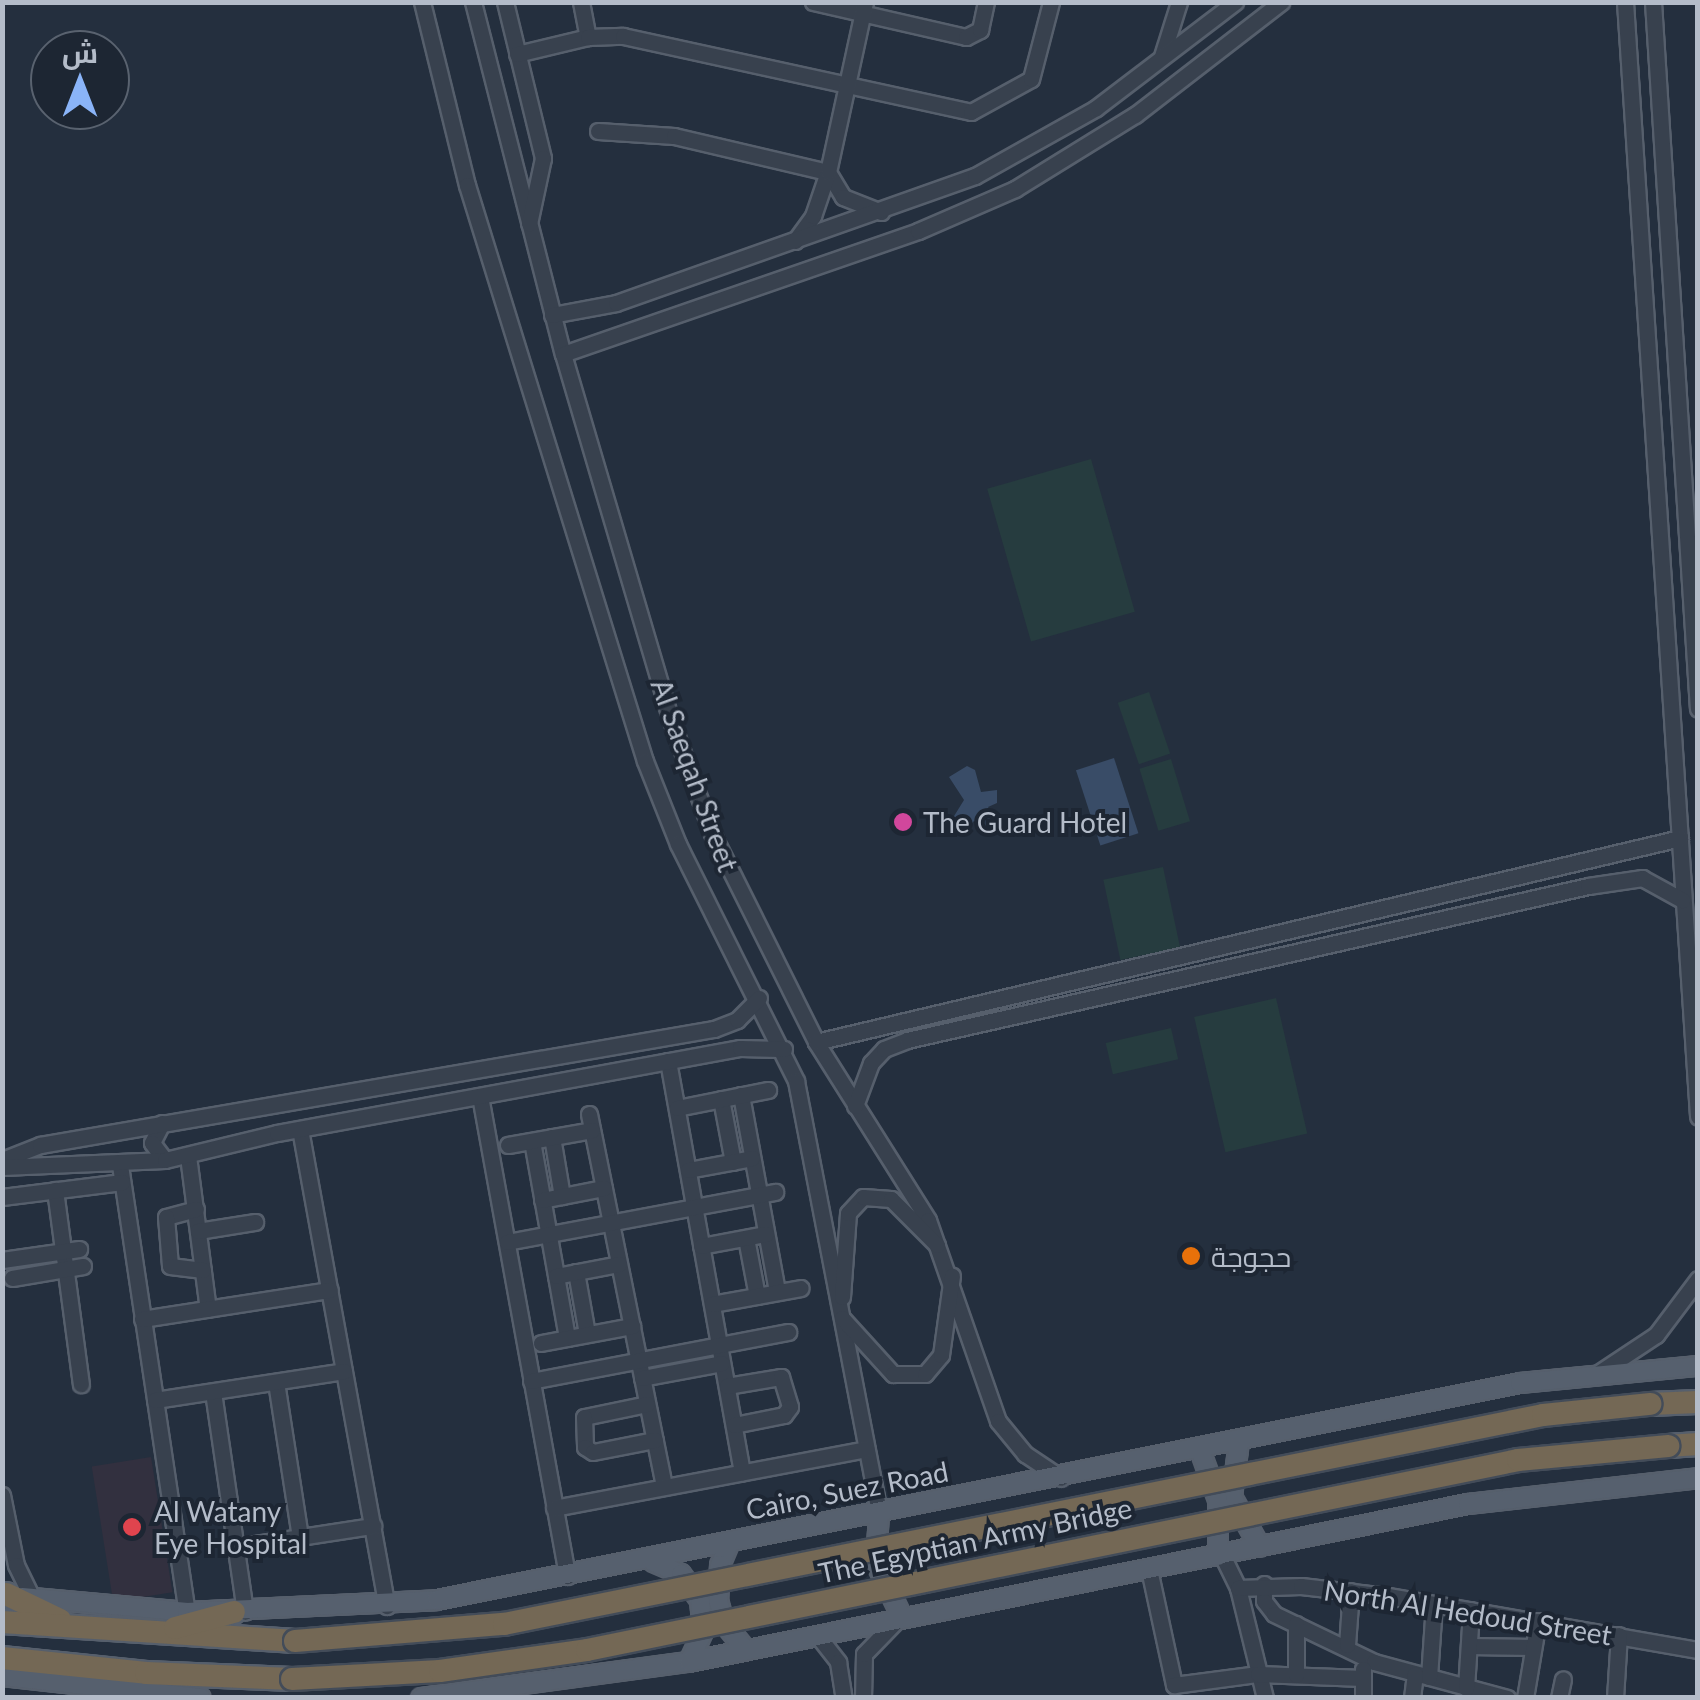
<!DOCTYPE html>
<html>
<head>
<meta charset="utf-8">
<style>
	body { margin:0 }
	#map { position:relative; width:1700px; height:1700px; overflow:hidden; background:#242f3e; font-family:Lato,Cairo,sans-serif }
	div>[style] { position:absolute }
	.medical>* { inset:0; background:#32303f; transform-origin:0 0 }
	.green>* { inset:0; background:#263c3f; transform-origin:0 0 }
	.water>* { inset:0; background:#394c67; transform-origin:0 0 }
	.roads { filter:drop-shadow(2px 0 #565f6c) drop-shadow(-2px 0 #565f6c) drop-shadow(0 2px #565f6c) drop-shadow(0 -2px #565f6c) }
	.minor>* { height:15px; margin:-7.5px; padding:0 7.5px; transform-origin:7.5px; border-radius:7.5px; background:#38414e }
	.major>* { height:18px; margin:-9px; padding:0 9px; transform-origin:9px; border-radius:9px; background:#56606e }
	.highway>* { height:22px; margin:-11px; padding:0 11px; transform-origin:11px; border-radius:11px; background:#746855 }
	.bridges { filter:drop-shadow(2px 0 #434c59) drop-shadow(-2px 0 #434c59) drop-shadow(0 2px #434c59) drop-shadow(0 -2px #434c59) }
	.highway-bridge>* { height:22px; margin:-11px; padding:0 11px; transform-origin:11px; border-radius:11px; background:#746855 }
	.dots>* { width:28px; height:28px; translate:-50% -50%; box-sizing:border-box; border:5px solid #1d2633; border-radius:50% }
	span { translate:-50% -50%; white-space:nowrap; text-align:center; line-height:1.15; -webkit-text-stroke:8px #1d2633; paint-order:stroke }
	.street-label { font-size:28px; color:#b4bcc9 }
	.poi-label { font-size:28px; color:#b4bcc9 }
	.left { translate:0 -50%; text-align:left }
	.frame { position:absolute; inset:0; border:5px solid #b4bcc9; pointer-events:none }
	.north { position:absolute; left:30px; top:30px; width:100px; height:100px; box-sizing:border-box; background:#1d2633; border:2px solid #59626f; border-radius:50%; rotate:0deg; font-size:28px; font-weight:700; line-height:40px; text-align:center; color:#b4bcc9 }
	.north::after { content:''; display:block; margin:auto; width:35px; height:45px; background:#8ab4f8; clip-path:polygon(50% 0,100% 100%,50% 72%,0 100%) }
</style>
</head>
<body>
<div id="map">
	<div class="medical">
		<i style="left:151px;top:1457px;width:137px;height:60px;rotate:81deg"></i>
	</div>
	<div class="green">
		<i style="left:1091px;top:459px;width:159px;height:108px;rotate:74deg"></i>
		<i style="left:1149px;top:692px;width:65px;height:33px;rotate:71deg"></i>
		<i style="left:1171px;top:759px;width:65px;height:33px;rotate:73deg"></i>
		<i style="left:1163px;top:867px;width:82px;height:61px;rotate:78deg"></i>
		<i style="left:1276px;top:998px;width:139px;height:84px;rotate:77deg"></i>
		<i style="left:1171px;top:1028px;width:32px;height:67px;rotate:77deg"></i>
	</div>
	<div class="water">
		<i style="left:1114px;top:758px;width:79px;height:40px;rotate:72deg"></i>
		<i style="clip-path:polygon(967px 766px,975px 770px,981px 792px,997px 790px,997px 803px,988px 807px,998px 825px,990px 832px,974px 821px,963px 833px,951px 821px,964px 800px,949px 777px)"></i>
	</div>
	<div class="roads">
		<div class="minor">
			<i style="left:422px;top:2px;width:188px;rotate:76.2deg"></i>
			<i style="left:467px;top:185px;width:603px;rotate:72.83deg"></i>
			<i style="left:645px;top:761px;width:89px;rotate:68.3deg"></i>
			<i style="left:678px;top:844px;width:265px;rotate:63.5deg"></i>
			<i style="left:796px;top:1081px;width:441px;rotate:79.1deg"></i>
			<i style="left:473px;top:2px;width:363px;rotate:75.7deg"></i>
			<i style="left:563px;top:354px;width:382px;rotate:73.6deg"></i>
			<i style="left:671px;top:720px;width:120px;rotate:70.1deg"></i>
			<i style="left:712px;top:833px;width:233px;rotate:63.5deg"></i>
			<i style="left:816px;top:1042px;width:210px;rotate:57.8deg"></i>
			<i style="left:928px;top:1220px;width:213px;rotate:70.8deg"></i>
			<i style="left:998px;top:1421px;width:43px;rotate:50.7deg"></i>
			<i style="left:1025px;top:1454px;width:43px;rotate:33.7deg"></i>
			<i style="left:505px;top:2px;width:161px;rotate:76.3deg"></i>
			<i style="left:543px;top:158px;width:67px;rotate:102deg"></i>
			<i style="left:581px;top:2px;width:36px;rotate:79deg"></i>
			<i style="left:813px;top:2px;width:157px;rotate:12.9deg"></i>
			<i style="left:966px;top:37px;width:16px;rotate:-27deg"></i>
			<i style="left:980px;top:30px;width:29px;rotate:-78deg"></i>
			<i style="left:1625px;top:2px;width:1117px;rotate:86.25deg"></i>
			<i style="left:1653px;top:2px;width:708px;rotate:86.36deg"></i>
			<i style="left:517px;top:54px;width:73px;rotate:-13.5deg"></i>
			<i style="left:588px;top:37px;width:35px;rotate:-2deg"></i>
			<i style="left:623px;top:36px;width:356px;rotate:12.3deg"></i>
			<i style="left:971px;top:112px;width:68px;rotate:-28.8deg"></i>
			<i style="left:1031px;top:79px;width:80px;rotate:-75.4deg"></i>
			<i style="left:1162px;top:56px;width:57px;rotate:-72.5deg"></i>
			<i style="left:598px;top:131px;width:76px;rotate:3.8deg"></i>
			<i style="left:674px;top:136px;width:158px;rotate:13.2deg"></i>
			<i style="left:828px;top:172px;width:29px;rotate:59deg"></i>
			<i style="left:843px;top:197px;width:41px;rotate:21.5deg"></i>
			<i style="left:795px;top:241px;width:31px;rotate:-54deg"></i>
			<i style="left:813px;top:216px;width:46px;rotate:-71.2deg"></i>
			<i style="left:828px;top:172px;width:174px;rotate:-77.7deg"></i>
			<i style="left:552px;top:315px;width:65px;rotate:-10.6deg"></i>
			<i style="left:616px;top:303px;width:381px;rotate:-19.5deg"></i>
			<i style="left:975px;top:176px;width:139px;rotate:-29.3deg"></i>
			<i style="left:1096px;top:108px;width:175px;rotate:-37.3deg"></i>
			<i style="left:563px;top:354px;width:376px;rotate:-19.1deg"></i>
			<i style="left:918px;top:231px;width:106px;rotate:-23.4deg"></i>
			<i style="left:1015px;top:189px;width:141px;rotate:-31.7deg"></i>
			<i style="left:1135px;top:115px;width:185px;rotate:-37.7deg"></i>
			<i style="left:816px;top:1042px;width:888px;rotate:-13.28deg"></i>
			<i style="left:668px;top:1061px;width:418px;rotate:79.8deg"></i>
			<i style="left:741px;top:1095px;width:200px;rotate:79.6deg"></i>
			<i style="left:480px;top:1096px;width:488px;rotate:79.7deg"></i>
			<i style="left:721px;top:1099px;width:64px;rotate:79.2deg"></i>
			<i style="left:855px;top:1106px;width:46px;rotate:-69.6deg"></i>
			<i style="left:871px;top:1063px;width:19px;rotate:-47deg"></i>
			<i style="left:884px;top:1049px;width:25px;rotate:-21deg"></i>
			<i style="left:907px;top:1040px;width:698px;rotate:-12.74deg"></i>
			<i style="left:1588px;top:886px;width:55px;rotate:-8.4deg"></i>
			<i style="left:1642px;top:878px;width:46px;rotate:28.8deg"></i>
			<i style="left:677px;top:1108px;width:93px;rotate:-11.2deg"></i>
			<i style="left:589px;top:1114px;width:380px;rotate:78.6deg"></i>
			<i style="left:162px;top:1123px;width:22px;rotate:117deg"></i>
			<i style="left:152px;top:1143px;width:21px;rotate:53deg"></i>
			<i style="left:300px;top:1129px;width:485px;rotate:79.7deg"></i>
			<i style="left:552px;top:1137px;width:60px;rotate:80.4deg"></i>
			<i style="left:532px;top:1141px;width:200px;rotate:79.9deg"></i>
			<i style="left:508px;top:1145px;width:85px;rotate:-10.1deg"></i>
			<i style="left:188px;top:1156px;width:154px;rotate:82.6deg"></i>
			<i style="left:2px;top:1160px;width:41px;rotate:-21.5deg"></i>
			<i style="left:40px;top:1145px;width:684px;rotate:-9.77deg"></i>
			<i style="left:714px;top:1029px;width:25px;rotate:-21deg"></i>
			<i style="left:737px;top:1020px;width:31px;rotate:-45deg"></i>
			<i style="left:120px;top:1165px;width:452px;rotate:81.5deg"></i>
			<i style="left:2px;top:1167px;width:163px;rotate:-2.5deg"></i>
			<i style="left:165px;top:1160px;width:115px;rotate:-13.6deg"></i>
			<i style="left:277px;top:1133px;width:471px;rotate:-10.4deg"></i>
			<i style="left:740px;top:1048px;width:44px;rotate:1.3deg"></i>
			<i style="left:688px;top:1170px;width:65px;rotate:-10.6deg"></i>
			<i style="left:55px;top:1190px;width:196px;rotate:82.4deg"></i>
			<i style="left:2px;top:1197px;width:121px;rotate:-7.1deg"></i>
			<i style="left:542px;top:1200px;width:63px;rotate:-11deg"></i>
			<i style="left:196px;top:1209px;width:31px;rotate:165deg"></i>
			<i style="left:166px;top:1217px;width:49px;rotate:85.3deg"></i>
			<i style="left:170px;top:1266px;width:33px;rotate:7deg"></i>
			<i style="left:198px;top:1231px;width:58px;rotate:-9deg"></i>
			<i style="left:746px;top:1238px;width:59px;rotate:79.3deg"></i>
			<i style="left:507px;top:1242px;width:273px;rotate:-10.6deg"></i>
			<i style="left:701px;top:1246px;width:66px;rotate:-10.5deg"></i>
			<i style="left:2px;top:1260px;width:78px;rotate:-8.1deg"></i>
			<i style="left:576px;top:1272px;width:63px;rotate:79.9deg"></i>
			<i style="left:556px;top:1276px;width:64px;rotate:-10.8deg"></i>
			<i style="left:12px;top:1278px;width:72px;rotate:-9.6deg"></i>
			<i style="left:842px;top:1297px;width:84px;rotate:-85.9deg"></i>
			<i style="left:848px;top:1213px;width:22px;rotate:-47deg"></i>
			<i style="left:863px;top:1197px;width:28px;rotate:4deg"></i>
			<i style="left:891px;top:1199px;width:65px;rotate:45deg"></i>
			<i style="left:712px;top:1304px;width:90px;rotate:-10.2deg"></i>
			<i style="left:842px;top:1318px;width:76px;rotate:47.7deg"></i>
			<i style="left:893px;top:1374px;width:32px"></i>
			<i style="left:925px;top:1374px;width:25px;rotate:-50deg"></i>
			<i style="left:941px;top:1355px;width:80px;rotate:-82.1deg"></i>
			<i style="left:142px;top:1319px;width:190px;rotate:-8.8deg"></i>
			<i style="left:541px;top:1343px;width:93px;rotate:-10.6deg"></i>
			<i style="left:1597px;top:1374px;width:71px;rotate:-33.5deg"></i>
			<i style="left:1656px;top:1335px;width:70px;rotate:-53.1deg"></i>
			<i style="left:642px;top:1378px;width:81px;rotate:-10.6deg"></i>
			<i style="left:531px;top:1381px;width:262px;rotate:-10.8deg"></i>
			<i style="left:276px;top:1382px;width:157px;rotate:81.2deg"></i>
			<i style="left:727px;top:1386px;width:55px;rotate:-9.5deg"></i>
			<i style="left:781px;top:1377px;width:31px;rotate:73deg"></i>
			<i style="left:790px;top:1407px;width:10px;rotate:127deg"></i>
			<i style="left:784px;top:1415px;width:51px;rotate:168.7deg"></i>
			<i style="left:213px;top:1392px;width:222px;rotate:81.7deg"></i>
			<i style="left:155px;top:1400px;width:191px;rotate:-8.7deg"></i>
			<i style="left:647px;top:1404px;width:64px;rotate:168.3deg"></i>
			<i style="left:584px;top:1417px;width:30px;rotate:88deg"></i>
			<i style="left:585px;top:1447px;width:9px;rotate:32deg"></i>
			<i style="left:593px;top:1452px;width:63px;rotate:-11deg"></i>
			<i style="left:2px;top:1495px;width:71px;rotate:78.7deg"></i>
			<i style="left:16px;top:1565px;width:37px;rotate:64deg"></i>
			<i style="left:554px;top:1508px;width:318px;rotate:-10.7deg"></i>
			<i style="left:235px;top:1547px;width:140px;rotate:-8.7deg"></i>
			<i style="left:1222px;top:1555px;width:37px;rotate:64deg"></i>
			<i style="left:1238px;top:1588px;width:113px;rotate:76.2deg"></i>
			<i style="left:1149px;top:1569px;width:119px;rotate:77.8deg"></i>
			<i style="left:1174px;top:1685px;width:85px;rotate:-7.5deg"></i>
			<i style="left:1258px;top:1674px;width:105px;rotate:2.2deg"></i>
			<i style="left:1264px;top:1584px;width:17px;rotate:90deg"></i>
			<i style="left:1264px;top:1601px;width:16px;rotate:52deg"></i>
			<i style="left:1274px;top:1614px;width:111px;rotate:25.6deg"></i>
			<i style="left:1374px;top:1662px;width:138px;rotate:15.1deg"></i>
			<i style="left:1238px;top:1588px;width:63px;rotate:-1.8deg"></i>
			<i style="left:1301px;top:1586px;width:88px;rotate:6.6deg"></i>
			<i style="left:1388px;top:1596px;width:315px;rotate:9.9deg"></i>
			<i style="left:818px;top:1636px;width:33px;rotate:52deg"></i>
			<i style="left:838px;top:1662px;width:36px;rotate:81deg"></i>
			<i style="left:1347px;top:1645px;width:54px;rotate:-85.8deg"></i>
			<i style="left:1469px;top:1646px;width:64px;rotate:0.9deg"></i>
			<i style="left:1363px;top:1669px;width:29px;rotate:90deg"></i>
			<i style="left:1296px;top:1675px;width:51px;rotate:-90deg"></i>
			<i style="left:1429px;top:1677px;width:73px;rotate:-86.1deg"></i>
			<i style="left:1466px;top:1688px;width:78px;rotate:-86.3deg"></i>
			<i style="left:863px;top:1698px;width:44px;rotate:-88.7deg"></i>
			<i style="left:864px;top:1654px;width:46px;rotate:-45.9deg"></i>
			<i style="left:1412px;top:1698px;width:24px;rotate:-83deg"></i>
			<i style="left:1525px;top:1698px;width:78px;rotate:-80.4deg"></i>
			<i style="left:1559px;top:1698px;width:19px;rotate:-78deg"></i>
			<i style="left:1615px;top:1698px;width:63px;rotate:-86.4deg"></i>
		</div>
		<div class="major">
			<i style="left:1239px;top:1442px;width:55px;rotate:97.3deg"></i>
			<i style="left:1232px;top:1497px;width:57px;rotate:60.8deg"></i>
			<i style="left:1200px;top:1450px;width:53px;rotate:70.2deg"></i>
			<i style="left:1218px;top:1500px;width:56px;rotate:90deg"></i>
			<i style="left:879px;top:1514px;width:49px;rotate:93.5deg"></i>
			<i style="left:876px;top:1563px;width:60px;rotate:64.3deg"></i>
			<i style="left:729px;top:1544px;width:23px;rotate:113deg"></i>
			<i style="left:720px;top:1565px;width:35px;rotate:93deg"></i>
			<i style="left:718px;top:1600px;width:24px;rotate:75deg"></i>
			<i style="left:724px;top:1623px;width:35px;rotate:51deg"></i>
			<i style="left:653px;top:1562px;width:30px;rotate:23deg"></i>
			<i style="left:681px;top:1574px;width:32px;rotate:54deg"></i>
			<i style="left:700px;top:1600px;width:32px;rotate:85deg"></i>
			<i style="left:703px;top:1632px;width:33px;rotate:115deg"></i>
			<i style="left:22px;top:1597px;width:166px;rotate:5.2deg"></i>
			<i style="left:187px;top:1612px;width:250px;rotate:-2.7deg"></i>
			<i style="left:437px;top:1600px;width:1105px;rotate:-11.33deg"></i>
			<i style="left:1520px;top:1383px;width:179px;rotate:-5.5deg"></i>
			<i style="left:2px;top:1676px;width:200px;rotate:6.3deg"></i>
			<i style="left:421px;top:1698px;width:270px;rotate:-7.7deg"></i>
			<i style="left:689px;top:1662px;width:795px;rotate:-11.47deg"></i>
			<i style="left:1468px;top:1504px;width:231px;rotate:-6.4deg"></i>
		</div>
		<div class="highway">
			<i style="left:1650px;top:1404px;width:48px;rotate:-2.4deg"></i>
			<i style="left:1668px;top:1446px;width:30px;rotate:-4deg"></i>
			<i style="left:6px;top:1594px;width:60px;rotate:25.7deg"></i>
			<i style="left:2px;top:1622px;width:294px;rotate:3.7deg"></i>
			<i style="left:175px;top:1628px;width:61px;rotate:-15.2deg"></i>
			<i style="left:2px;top:1658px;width:145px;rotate:5.9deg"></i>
			<i style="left:146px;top:1673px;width:146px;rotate:2.4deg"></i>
		</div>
	</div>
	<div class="bridges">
		<div class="highway-bridge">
			<i style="left:295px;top:1641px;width:210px;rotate:-4.7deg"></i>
			<i style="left:504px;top:1624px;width:1060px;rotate:-11.37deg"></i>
			<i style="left:1543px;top:1415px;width:108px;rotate:-5.9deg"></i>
			<i style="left:292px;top:1679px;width:148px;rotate:-3.1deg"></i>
			<i style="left:440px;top:1671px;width:148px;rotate:-8.1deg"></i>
			<i style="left:587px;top:1650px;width:950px;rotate:-11.53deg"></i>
			<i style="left:1518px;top:1460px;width:151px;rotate:-5.3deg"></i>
		</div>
	</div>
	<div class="dots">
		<i style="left:903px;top:822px;background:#d1479c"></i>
		<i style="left:1191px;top:1256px;background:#e8710a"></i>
		<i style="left:132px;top:1527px;background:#e0444e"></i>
	</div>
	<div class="street-label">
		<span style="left:695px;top:775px;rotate:70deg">Al Saeqah Street</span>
		<span style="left:847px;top:1490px;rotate:-11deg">Cairo, Suez Road</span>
		<span style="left:975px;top:1540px;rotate:-12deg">The Egyptian Army Bridge</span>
		<span style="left:1468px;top:1612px;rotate:9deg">North Al Hedoud Street</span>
	</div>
	<div class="poi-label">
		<span class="left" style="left:923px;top:822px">The Guard Hotel</span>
		<span class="left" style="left:1211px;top:1256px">حجوجة</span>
		<span class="left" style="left:154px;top:1527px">Al Watany<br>Eye Hospital</span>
	</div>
	<div class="frame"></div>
	<div class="north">ش</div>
</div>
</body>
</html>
